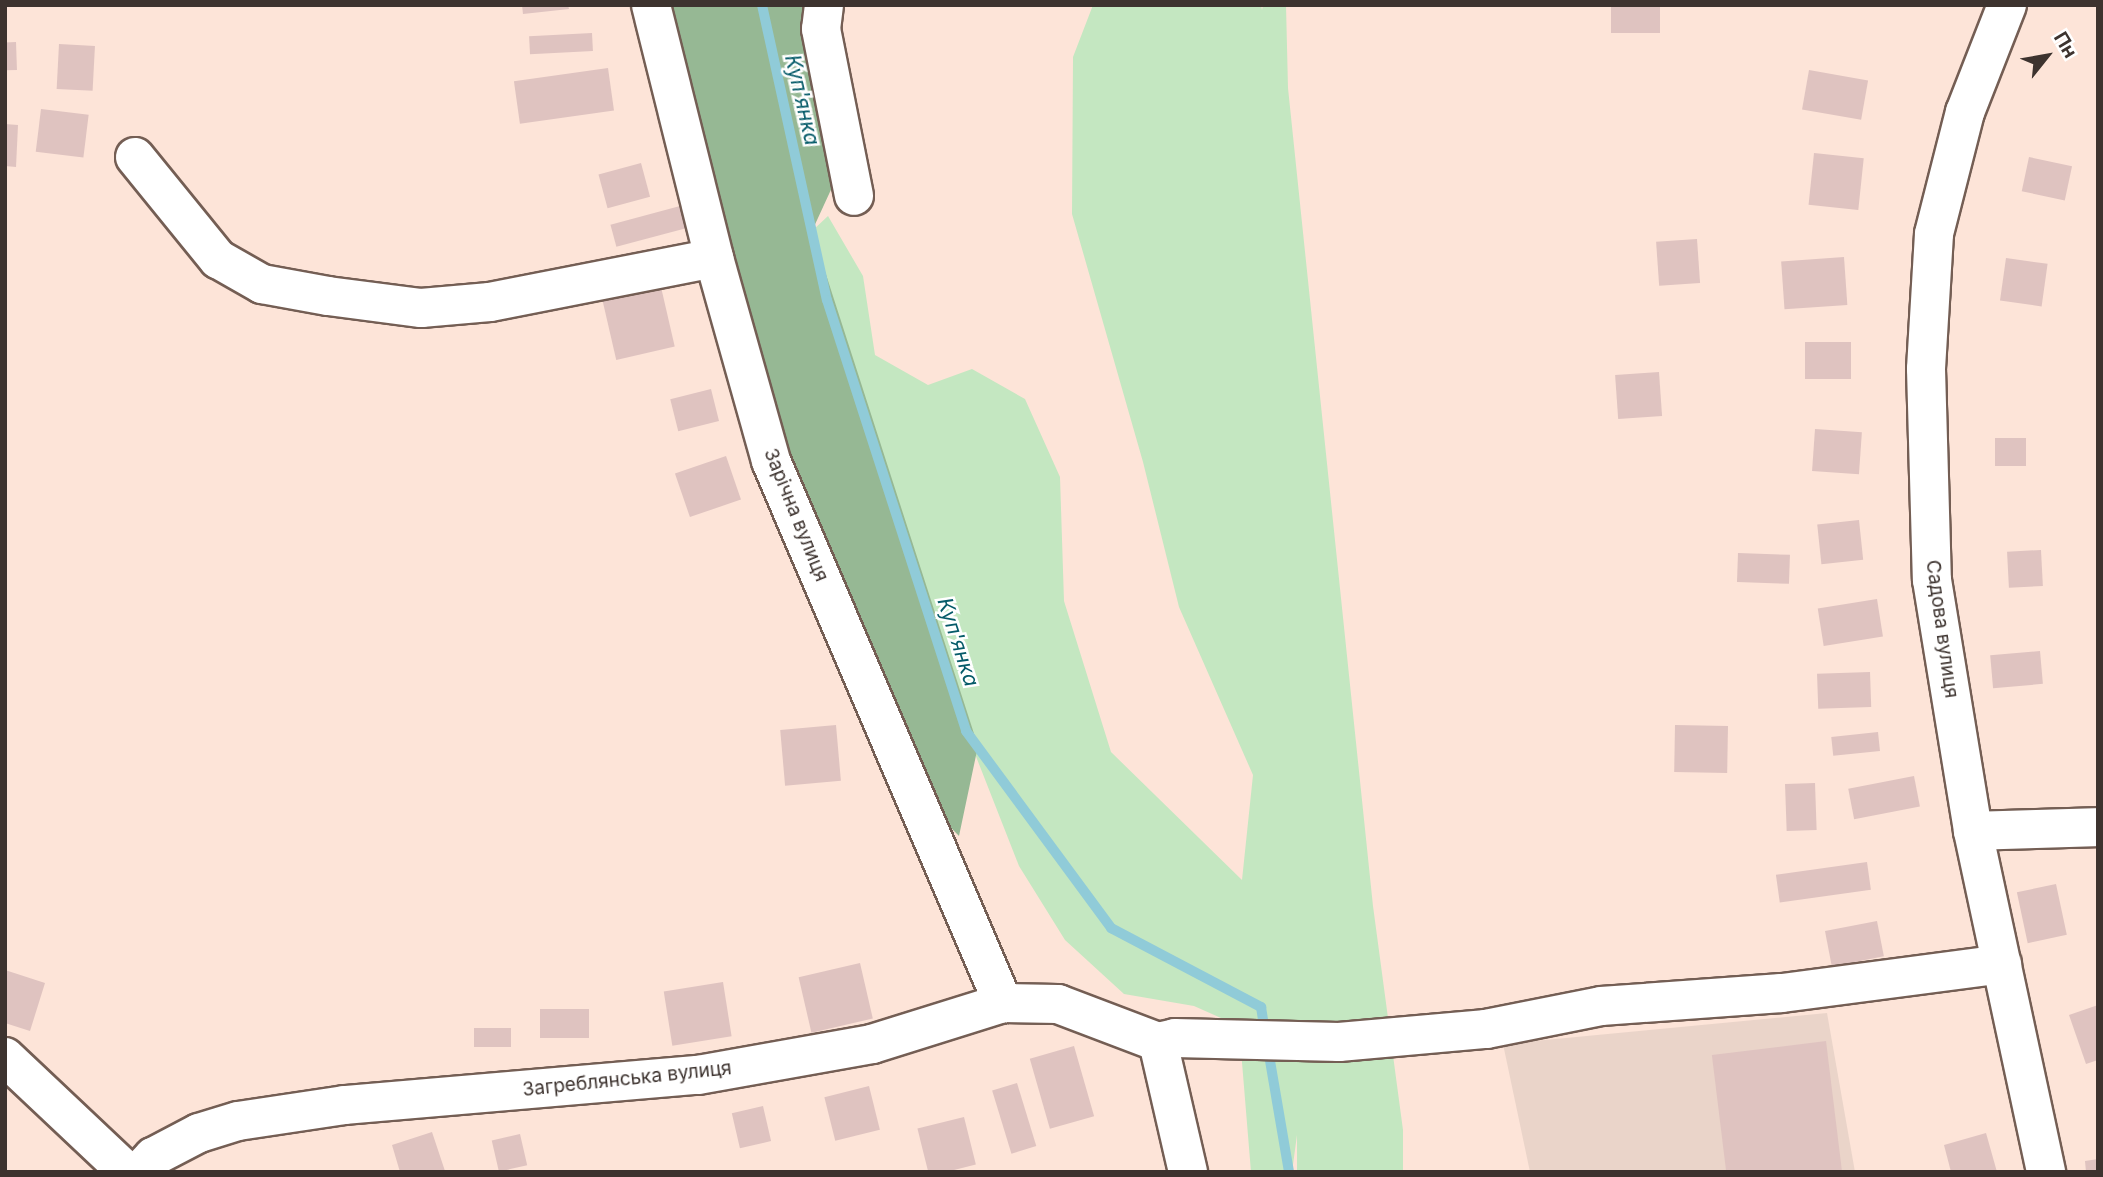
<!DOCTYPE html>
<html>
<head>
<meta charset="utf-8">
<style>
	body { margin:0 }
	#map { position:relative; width:2103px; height:1177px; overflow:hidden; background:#fde4d8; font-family:Inter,sans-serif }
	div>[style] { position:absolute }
	.industrial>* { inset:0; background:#ead4c9 }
	.green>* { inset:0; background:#c4e7c1 }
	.forest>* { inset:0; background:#96b894 }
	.stream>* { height:10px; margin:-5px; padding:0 5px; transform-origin:5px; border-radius:5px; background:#90cbd8 }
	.building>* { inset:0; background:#dfc3c0; transform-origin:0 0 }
	.roads { filter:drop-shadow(2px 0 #745e54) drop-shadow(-2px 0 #745e54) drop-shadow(0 2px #745e54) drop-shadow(0 -2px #745e54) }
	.minor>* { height:38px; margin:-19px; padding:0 19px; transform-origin:19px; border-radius:19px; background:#fff }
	span { translate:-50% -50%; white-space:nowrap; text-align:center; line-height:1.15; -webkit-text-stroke:5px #fff; paint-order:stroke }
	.street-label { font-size:19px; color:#3d332f }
	.water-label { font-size:21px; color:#065b69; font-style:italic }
	.frame { position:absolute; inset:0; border:7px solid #3d332f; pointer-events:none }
	.north { position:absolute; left:2012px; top:21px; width:70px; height:70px; -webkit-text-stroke:5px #fff; paint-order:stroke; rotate:59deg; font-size:19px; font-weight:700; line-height:28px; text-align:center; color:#3d332f }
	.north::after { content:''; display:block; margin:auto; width:24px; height:32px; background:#3d332f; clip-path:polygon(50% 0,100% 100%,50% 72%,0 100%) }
</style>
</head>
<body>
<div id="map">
	<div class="industrial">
		<i style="clip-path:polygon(1827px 1013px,1855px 1172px,1530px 1172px,1503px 1044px)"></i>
	</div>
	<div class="green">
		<i style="clip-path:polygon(1093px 5px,1261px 5px,1262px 10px,1263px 5px,1286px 5px,1288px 88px,1373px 906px,1403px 1130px,1403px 1172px,1297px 1172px,1297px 1135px,1292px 1172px,1251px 1172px,1239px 1026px,1194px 1006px,1124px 994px,1065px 940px,1019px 866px,966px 731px,812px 231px,828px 216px,863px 276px,875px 355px,928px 385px,972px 369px,1025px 399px,1060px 477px,1064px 601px,1111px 752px,1242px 880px,1253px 775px,1179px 607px,1143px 462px,1072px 214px,1073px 57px)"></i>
	</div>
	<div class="forest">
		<i style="clip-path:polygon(651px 5px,807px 5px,846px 157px,812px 231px,978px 746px,959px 836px,912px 788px,810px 552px)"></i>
	</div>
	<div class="stream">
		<i style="left:762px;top:5px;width:302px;rotate:77.6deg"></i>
		<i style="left:827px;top:300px;width:453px;rotate:72.1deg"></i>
		<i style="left:966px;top:731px;width:245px;rotate:53.6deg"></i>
		<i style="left:1111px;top:928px;width:170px;rotate:27.8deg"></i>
		<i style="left:1261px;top:1007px;width:24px;rotate:81deg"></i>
		<i style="left:1268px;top:1049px;width:125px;rotate:80.3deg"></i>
	</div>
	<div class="building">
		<i style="clip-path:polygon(522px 5px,568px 5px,569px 9px,523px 14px)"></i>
		<i style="left:1611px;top:5px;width:49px;height:28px"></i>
		<i style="left:592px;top:33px;width:18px;height:63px;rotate:87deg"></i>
		<i style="left:16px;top:42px;width:28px;height:11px;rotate:88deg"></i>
		<i style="left:59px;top:44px;width:36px;height:45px;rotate:3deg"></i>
		<i style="left:608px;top:68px;width:43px;height:95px;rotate:82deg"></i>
		<i style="left:1809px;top:70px;width:60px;height:40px;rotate:10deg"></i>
		<i style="left:41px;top:109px;width:48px;height:43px;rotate:7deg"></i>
		<i style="clip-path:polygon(5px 124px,18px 125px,16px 167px,5px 166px)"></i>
		<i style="left:1814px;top:153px;width:50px;height:52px;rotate:6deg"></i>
		<i style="left:2029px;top:157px;width:44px;height:35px;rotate:12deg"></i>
		<i style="left:641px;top:163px;width:35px;height:44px;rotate:75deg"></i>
		<i style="left:680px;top:206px;width:23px;height:72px;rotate:75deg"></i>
		<i style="left:1697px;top:239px;width:44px;height:41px;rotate:86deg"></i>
		<i style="left:1844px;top:257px;width:48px;height:63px;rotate:86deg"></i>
		<i style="left:2006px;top:258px;width:42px;height:43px;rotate:8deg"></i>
		<i style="left:661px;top:287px;width:61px;height:60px;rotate:77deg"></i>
		<i style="left:1805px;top:342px;width:46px;height:37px"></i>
		<i style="left:1659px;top:372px;width:44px;height:44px;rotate:86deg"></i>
		<i style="left:711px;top:389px;width:33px;height:42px;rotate:76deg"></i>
		<i style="left:1815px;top:429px;width:47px;height:42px;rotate:4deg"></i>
		<i style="left:1995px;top:438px;width:31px;height:28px"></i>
		<i style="left:726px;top:456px;width:46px;height:54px;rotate:71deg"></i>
		<i style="left:1859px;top:520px;width:40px;height:42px;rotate:84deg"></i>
		<i style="left:2041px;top:550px;width:36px;height:34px;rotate:87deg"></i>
		<i style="left:1738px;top:553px;width:52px;height:29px;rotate:2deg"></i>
		<i style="left:1877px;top:599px;width:38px;height:60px;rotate:81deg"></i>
		<i style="left:2040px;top:651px;width:33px;height:50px;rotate:85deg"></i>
		<i style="left:1870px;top:672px;width:35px;height:53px;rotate:88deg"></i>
		<i style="left:836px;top:725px;width:56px;height:56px;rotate:85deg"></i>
		<i style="left:1675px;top:725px;width:53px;height:47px;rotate:1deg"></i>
		<i style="left:1878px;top:732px;width:19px;height:47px;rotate:84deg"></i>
		<i style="left:1914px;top:776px;width:31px;height:67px;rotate:79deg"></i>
		<i style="left:1815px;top:783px;width:47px;height:30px;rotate:88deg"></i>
		<i style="left:1867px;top:862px;width:28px;height:92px;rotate:82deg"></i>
		<i style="left:2056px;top:884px;width:52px;height:40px;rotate:78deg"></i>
		<i style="left:1877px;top:921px;width:36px;height:53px;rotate:79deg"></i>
		<i style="left:860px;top:963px;width:57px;height:63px;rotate:77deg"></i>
		<i style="clip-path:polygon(5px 970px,45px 983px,30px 1031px,5px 1023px)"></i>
		<i style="left:723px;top:982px;width:55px;height:60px;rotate:81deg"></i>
		<i style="clip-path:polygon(2098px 1005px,2098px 1060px,2086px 1064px,2069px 1015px)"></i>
		<i style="left:540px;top:1009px;width:49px;height:29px"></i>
		<i style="left:511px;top:1028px;width:19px;height:37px;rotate:90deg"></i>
		<i style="left:1826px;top:1041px;width:132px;height:115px;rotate:83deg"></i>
		<i style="left:1074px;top:1046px;width:73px;height:46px;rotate:74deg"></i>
		<i style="left:1017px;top:1083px;width:66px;height:26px;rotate:73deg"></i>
		<i style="left:869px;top:1086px;width:45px;height:46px;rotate:76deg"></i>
		<i style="left:763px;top:1106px;width:36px;height:32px;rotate:77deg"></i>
		<i style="left:964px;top:1117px;width:49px;height:48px;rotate:76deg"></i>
		<i style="clip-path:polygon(432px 1132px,445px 1171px,400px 1172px,392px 1145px)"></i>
		<i style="clip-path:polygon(1986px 1133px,1997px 1172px,1951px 1172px,1944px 1145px)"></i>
		<i style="left:520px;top:1134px;width:32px;height:29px;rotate:77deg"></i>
		<i style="clip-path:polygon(2098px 1159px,2098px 1172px,2086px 1172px,2085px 1161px)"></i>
	</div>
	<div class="roads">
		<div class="minor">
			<i style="left:651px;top:5px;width:261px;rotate:76deg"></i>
			<i style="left:714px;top:258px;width:211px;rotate:74.3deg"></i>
			<i style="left:771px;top:461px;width:590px;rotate:66.83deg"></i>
			<i style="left:824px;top:5px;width:24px;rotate:97deg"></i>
			<i style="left:821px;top:29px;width:170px;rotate:78.8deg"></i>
			<i style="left:2007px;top:5px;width:115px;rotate:111.4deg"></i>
			<i style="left:1965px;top:112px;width:126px;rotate:104.3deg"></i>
			<i style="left:1934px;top:234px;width:135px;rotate:93.4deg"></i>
			<i style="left:1926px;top:369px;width:211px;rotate:88.4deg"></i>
			<i style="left:1932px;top:580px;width:254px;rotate:80.7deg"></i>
			<i style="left:1973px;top:831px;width:349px;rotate:77.9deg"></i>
			<i style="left:135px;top:157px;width:132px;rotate:50.9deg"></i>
			<i style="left:218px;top:259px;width:51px;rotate:29.6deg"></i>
			<i style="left:262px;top:284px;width:67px;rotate:10.3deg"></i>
			<i style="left:328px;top:296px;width:94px;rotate:7.4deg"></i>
			<i style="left:421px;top:308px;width:69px;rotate:-5deg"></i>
			<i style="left:490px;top:302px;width:228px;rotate:-11.1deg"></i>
			<i style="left:1973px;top:831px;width:125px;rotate:-1.8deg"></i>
			<i style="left:1158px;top:1042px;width:17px;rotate:-13deg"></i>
			<i style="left:1175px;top:1038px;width:164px;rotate:1.4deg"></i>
			<i style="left:1339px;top:1042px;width:148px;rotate:-5.1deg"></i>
			<i style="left:1486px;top:1029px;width:117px;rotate:-11.3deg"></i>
			<i style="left:1601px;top:1006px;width:181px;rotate:-4.1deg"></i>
			<i style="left:1782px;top:993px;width:222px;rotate:-7.5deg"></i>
			<i style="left:1158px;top:1042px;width:133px;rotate:77deg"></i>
			<i style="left:5px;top:1057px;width:168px;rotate:43.3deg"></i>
			<i style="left:139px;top:1172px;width:21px;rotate:-47deg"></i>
			<i style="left:153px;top:1157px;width:52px;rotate:-27.6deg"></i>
			<i style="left:199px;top:1133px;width:41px;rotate:-17.1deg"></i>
			<i style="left:238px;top:1121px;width:108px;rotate:-8.5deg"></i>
			<i style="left:345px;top:1105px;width:354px;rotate:-4.9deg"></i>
			<i style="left:698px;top:1075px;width:177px;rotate:-10.1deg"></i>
			<i style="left:872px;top:1044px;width:137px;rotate:-17.4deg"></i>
			<i style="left:1003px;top:1003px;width:55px;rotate:1deg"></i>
			<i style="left:1058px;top:1004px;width:107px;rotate:20.8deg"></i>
		</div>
	</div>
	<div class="street-label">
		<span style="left:796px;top:515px;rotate:68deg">Зарічна вулиця</span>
		<span style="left:1942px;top:629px;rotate:82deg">Садова вулиця</span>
		<span style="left:627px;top:1079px;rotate:-6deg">Загреблянська вулиця</span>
	</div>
	<div class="water-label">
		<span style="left:802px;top:100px;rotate:77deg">Куп'янка</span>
		<span style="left:958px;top:642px;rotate:72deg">Куп'янка</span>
	</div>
	<div class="frame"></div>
	<div class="north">Пн</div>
</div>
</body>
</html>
